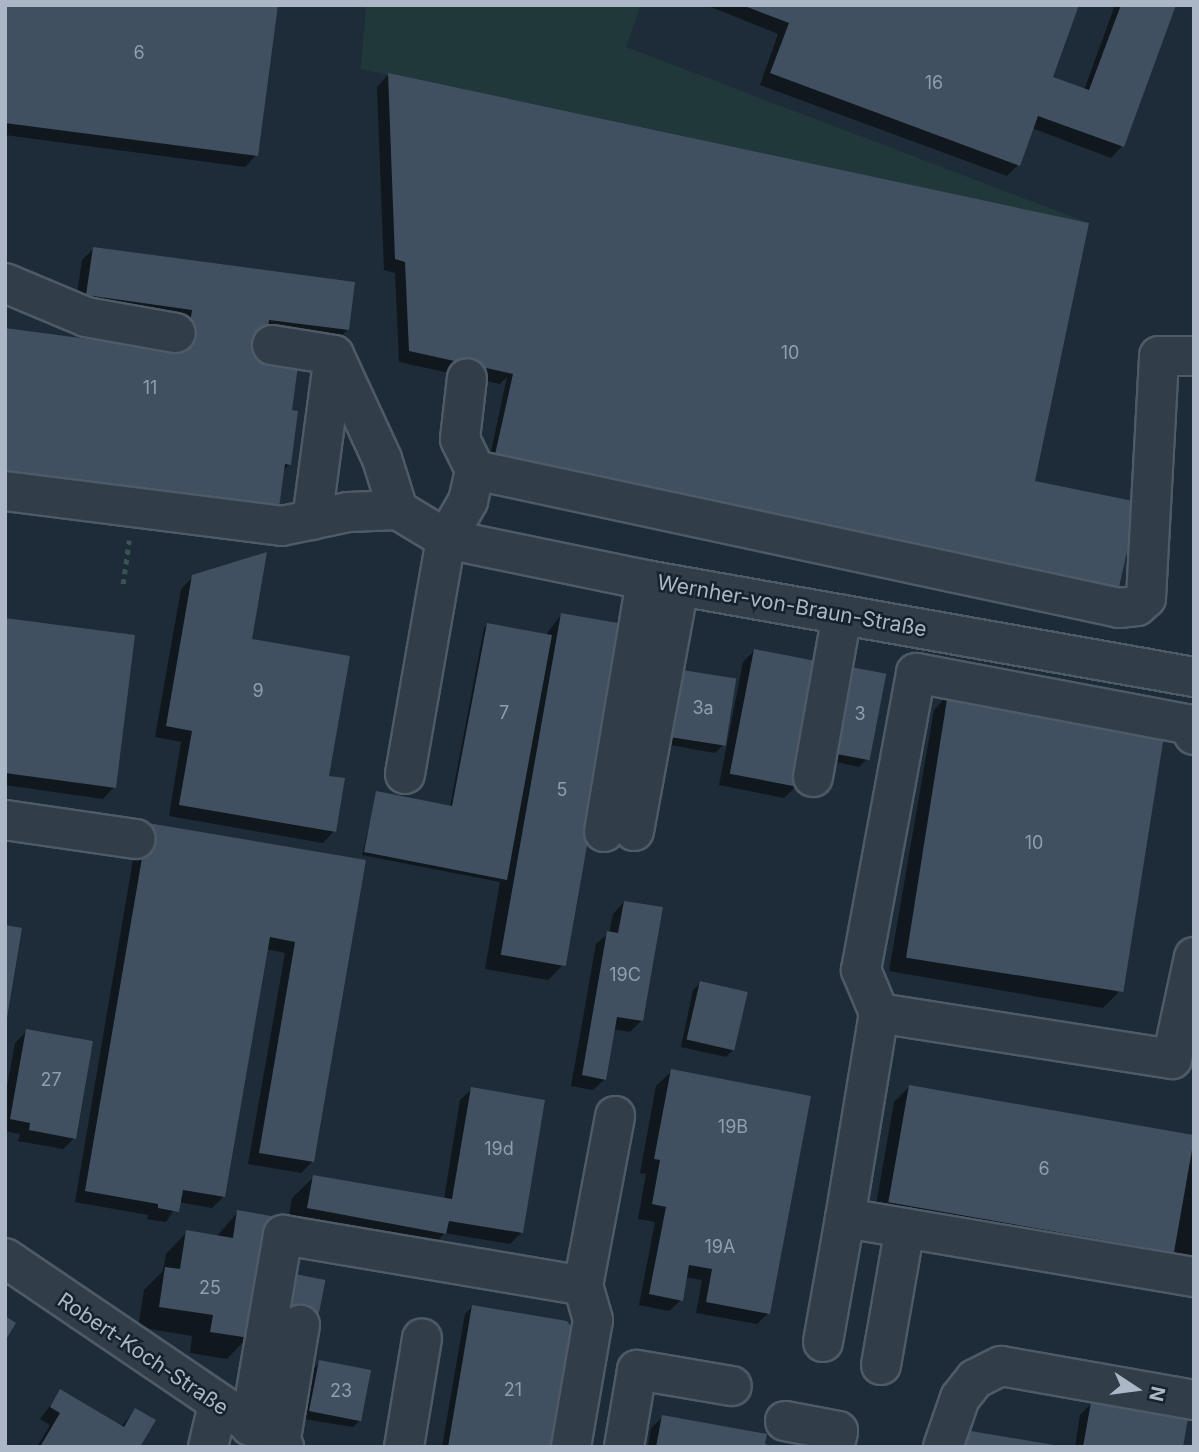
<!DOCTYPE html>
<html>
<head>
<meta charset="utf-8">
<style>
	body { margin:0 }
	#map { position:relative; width:1199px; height:1452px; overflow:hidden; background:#1e2b38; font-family:Inter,sans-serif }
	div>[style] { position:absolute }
	.green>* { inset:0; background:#203839 }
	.shadow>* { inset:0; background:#0007 }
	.building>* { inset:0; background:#405061; transform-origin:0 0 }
	.path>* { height:4.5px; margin-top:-2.25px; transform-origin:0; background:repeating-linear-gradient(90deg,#3a5454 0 5px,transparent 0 10px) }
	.roads { filter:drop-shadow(2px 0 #4f5a67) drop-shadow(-2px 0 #4f5a67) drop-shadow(0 2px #4f5a67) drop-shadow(0 -2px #4f5a67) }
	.minor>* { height:38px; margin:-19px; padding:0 19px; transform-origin:19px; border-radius:19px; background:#313d49 }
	span { translate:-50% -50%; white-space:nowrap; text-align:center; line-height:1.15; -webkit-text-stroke:5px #17222d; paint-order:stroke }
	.number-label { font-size:18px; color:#909dad }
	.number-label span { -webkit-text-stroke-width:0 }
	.street-label { font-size:21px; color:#abb7c6 }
	.frame { position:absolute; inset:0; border:7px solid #abb7c6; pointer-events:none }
	.north { position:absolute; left:1101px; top:1354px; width:70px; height:70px; -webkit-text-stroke:5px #17222d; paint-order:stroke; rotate:103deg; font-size:19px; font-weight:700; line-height:28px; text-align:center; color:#abb7c6 }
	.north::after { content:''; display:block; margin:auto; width:24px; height:32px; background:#abb7c6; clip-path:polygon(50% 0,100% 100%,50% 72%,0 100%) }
</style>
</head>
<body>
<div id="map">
	<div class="green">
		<i style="clip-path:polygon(366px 5px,641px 5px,626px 47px,1089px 223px,361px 69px)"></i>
	</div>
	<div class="shadow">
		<i style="clip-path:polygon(5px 5px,256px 155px,245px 167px,5px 135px)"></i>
		<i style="clip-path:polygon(706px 5px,1077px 5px,1051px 78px,1084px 90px,1115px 5px,1175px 5px,1122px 146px,1111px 158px,1032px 128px,1018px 165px,1007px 176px,760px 85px,778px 34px)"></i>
		<i style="clip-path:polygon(388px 75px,1033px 482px,488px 466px,507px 377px,500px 384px,399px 362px,395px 273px,384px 270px,377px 87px)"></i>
		<i style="clip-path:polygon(93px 249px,347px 330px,336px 341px,266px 332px,262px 364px,290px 412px,290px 464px,282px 472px,5px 484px,5px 330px,177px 352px,75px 306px,82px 260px)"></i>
		<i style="clip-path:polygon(193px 577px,250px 640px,327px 777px,334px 831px,323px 843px,169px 816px,181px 742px,155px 737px,181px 589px)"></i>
		<i style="clip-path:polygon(561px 615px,563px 965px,548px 980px,485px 969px,500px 882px,362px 855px,377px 793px,450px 807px,484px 628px,487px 625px,545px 636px)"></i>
		<i style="clip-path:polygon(5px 619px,114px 787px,103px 799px,5px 785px)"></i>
		<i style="clip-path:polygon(754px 651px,796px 786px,784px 798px,719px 785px,743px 662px)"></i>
		<i style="clip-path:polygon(845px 676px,867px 759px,859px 767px,828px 760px)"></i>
		<i style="clip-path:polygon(675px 679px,723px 745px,715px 753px,664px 744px)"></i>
		<i style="clip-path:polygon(949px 694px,1118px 993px,1103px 1008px,889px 971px,934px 710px)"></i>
		<i style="clip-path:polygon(137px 836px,364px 862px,313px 1161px,301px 1173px,248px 1164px,285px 953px,266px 949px,223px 1197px,212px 1208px,179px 1202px,166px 1222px,147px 1219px,148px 1215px,75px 1202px)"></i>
		<i style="clip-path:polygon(624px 902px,642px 1020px,630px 1032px,613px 1029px,605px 1079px,593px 1090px,571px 1086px,596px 944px,609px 933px,613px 914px)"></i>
		<i style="clip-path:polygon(701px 983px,733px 1050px,726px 1057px,681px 1047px,693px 990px)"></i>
		<i style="clip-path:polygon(27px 1031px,74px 1138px,63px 1149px,18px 1141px,20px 1134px,5px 1131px,5px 1097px,15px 1043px)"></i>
		<i style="clip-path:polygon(672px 1071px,768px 1313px,757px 1324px,696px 1313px,702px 1280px,685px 1277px,681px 1300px,669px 1311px,639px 1305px,655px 1222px,638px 1219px,646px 1174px,640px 1173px,656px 1086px)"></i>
		<i style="clip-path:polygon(909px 1087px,1194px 1138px,1194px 1274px,874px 1217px,894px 1102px)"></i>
		<i style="clip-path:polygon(472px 1089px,521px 1233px,510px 1244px,445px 1233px,423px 1255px,287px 1229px,292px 1198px,314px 1177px,444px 1199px,460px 1100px)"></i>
		<i style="clip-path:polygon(238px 1212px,248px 1337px,227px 1359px,190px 1353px,192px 1336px,138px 1327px,144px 1290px,163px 1271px,166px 1254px,187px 1232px,216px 1237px)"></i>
		<i style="clip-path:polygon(472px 1307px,557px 1447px,442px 1447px,465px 1314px)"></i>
		<i style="clip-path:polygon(320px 1362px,360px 1420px,353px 1427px,304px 1419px,312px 1370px)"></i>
		<i style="clip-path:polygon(61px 1391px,121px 1427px,135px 1410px,138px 1447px,37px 1447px,50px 1425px,40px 1419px)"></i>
		<i style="clip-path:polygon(1091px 1404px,1181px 1447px,1075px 1447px,1080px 1415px)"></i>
		<i style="clip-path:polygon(663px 1417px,763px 1445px,771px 1447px,648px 1447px,651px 1428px)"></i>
	</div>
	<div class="building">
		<i style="clip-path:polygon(5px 5px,278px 5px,258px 156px,5px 123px)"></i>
		<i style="clip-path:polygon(742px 5px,1079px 5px,1053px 77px,1089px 90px,1121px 5px,1176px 5px,1124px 147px,1038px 116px,1020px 166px,770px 73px,789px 23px)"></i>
		<i style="clip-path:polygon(388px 73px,1089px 223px,1035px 481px,1138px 502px,1118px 592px,494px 459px,513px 374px,409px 351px,405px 262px,395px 259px)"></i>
		<i style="clip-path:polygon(93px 247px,355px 282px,349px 330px,269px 320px,264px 362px,298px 366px,292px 410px,298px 411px,291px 465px,285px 464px,279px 508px,5px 472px,5px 328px,186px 352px,192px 310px,86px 295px)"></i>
		<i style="clip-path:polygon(267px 552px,252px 639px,350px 656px,329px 776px,345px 778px,336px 832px,179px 805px,192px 731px,166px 726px,192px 575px)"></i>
		<i style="left:561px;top:613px;width:66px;height:347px;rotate:10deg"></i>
		<i style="clip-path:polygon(5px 618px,135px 635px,116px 788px,5px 773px)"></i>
		<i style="clip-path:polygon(487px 623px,552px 635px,507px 880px,364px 852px,376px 791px,452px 806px)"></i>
		<i style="left:754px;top:649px;width:67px;height:127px;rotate:11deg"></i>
		<i style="left:851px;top:667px;width:36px;height:88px;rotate:11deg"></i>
		<i style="left:682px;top:670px;width:55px;height:68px;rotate:9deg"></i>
		<i style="left:948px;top:693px;width:220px;height:268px;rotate:9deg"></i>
		<i style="clip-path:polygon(148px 823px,366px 860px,314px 1162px,259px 1153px,295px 942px,270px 937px,225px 1197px,183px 1190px,179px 1212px,158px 1208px,158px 1204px,85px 1191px)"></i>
		<i style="clip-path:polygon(624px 901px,663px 907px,643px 1021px,617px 1017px,606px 1080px,582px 1075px,607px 931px,618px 933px)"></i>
		<i style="clip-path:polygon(5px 925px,22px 928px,7px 1018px,5px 1017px)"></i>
		<i style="left:700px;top:981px;width:49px;height:60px;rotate:13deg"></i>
		<i style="clip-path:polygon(26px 1029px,93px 1041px,76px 1139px,29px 1130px,30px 1123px,10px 1119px)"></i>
		<i style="clip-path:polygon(671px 1069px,811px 1096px,770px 1314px,706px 1302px,712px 1269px,689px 1265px,683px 1301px,649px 1294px,666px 1207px,652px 1204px,660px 1160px,654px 1159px)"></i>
		<i style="left:909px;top:1085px;width:290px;height:119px;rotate:10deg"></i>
		<i style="clip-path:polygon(471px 1087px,545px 1100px,523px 1233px,449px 1221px,446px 1234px,307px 1208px,313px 1175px,452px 1199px)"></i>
		<i style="clip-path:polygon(237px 1210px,271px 1216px,250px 1338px,210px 1332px,213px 1315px,159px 1307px,165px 1267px,180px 1269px,186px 1230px,233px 1238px)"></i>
		<i style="left:295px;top:1274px;width:31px;height:44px;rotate:11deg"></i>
		<i style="clip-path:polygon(472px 1305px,567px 1321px,578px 1336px,559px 1447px,448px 1447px)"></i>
		<i style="clip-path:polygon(5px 1316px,16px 1323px,5px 1341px)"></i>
		<i style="left:319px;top:1360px;width:53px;height:52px;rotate:11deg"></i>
		<i style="clip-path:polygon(60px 1389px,124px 1427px,135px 1408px,156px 1420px,140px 1447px,40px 1447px,60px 1413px,50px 1407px)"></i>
		<i style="clip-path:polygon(1091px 1402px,1188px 1418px,1183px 1447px,1083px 1447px)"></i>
		<i style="clip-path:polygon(662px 1415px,767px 1434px,765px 1444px,773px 1447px,656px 1447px)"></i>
		<i style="clip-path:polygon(965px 1430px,1054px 1445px,1053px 1447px,962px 1447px)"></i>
	</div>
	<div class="path">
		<i style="left:123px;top:584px;width:44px;rotate:-82.2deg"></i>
	</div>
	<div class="roads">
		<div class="minor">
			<i style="left:5px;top:283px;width:88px;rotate:22.8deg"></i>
			<i style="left:86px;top:317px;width:91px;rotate:10.1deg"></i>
			<i style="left:272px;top:345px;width:63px;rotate:9.2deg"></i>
			<i style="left:334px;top:355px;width:115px;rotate:65.2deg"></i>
			<i style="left:382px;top:459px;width:53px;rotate:72.6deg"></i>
			<i style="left:475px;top:470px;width:659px;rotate:12.09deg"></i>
			<i style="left:1119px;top:608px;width:18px;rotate:-6deg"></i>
			<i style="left:1137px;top:606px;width:12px;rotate:-42deg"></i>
			<i style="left:1146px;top:598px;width:242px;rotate:-86.9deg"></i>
			<i style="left:1159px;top:356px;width:35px"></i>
			<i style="left:5px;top:491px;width:279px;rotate:7.2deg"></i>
			<i style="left:282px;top:526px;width:67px;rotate:-12deg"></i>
			<i style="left:348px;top:512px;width:50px;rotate:-2.3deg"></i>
			<i style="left:398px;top:510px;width:56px;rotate:31.1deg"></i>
			<i style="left:446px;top:539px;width:204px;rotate:11.6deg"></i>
			<i style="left:646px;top:580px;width:557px;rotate:10.04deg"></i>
			<i style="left:312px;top:520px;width:166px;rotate:-82.4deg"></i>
			<i style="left:405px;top:774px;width:239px;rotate:-80.1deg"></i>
			<i style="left:446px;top:539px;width:44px;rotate:-59.9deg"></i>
			<i style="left:468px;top:501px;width:32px;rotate:-77deg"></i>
			<i style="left:475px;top:470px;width:34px;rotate:-116deg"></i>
			<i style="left:460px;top:439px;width:61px;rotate:-83.5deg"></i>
			<i style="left:813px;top:777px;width:165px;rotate:-79.9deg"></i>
			<i style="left:5px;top:820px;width:132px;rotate:8.3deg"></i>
			<i style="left:634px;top:831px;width:249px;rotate:-79.6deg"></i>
			<i style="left:604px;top:832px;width:255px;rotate:-80.5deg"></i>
			<i style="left:1194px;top:957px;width:104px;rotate:102.2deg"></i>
			<i style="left:1172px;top:1059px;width:297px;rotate:-171.1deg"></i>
			<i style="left:879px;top:1013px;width:208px;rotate:99.4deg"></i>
			<i style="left:845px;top:1218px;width:354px;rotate:9.6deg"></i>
			<i style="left:879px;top:1013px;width:47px;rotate:-112.7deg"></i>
			<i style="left:861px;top:970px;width:302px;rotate:-79.5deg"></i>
			<i style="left:916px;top:673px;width:276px;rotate:10.7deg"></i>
			<i style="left:1187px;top:724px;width:13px;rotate:58deg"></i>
			<i style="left:5px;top:1258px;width:337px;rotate:34.1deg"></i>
			<i style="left:823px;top:1342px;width:126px;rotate:-79.9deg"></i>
			<i style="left:881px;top:1365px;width:139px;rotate:-80.1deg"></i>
			<i style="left:785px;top:1421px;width:54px;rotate:10.7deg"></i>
			<i style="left:838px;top:1431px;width:16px;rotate:101deg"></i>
			<i style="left:250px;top:1426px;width:194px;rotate:-80.2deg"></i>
			<i style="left:283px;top:1235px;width:304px;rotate:9.6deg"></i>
			<i style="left:280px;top:1444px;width:121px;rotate:-80.5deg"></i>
			<i style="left:208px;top:1447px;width:43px;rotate:-76.6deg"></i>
			<i style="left:404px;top:1447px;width:110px;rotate:-80.6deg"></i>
			<i style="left:571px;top:1447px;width:129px;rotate:-80.2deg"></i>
			<i style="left:593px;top:1320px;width:35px;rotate:-106deg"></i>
			<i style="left:583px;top:1286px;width:173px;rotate:-79.3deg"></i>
			<i style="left:624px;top:1447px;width:78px;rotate:-80.4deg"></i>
			<i style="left:637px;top:1370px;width:96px;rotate:9.6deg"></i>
			<i style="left:943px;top:1447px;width:52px;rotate:-70.9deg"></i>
			<i style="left:960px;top:1398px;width:24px;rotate:-52deg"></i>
			<i style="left:975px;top:1379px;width:29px;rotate:-27deg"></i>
			<i style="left:1001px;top:1366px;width:196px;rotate:10deg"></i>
		</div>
	</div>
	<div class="number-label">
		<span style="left:139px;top:53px">6</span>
		<span style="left:934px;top:83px">16</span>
		<span style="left:790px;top:353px">10</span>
		<span style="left:150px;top:388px">11</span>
		<span style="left:258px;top:691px">9</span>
		<span style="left:703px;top:708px">3a</span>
		<span style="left:504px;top:713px">7</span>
		<span style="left:860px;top:714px">3</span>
		<span style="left:562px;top:790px">5</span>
		<span style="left:1034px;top:843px">10</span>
		<span style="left:625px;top:975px">19C</span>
		<span style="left:51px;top:1080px">27</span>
		<span style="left:733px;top:1127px">19B</span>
		<span style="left:499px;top:1149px">19d</span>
		<span style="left:1044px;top:1169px">6</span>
		<span style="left:720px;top:1247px">19A</span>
		<span style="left:210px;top:1288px">25</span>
		<span style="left:513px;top:1390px">21</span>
		<span style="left:341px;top:1391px">23</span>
	</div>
	<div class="street-label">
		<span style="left:792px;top:606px;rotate:10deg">Wernher-von-Braun-Straße</span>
		<span style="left:143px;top:1354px;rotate:34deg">Robert-Koch-Straße</span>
	</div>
	<div class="frame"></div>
	<div class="north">N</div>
</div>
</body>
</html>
